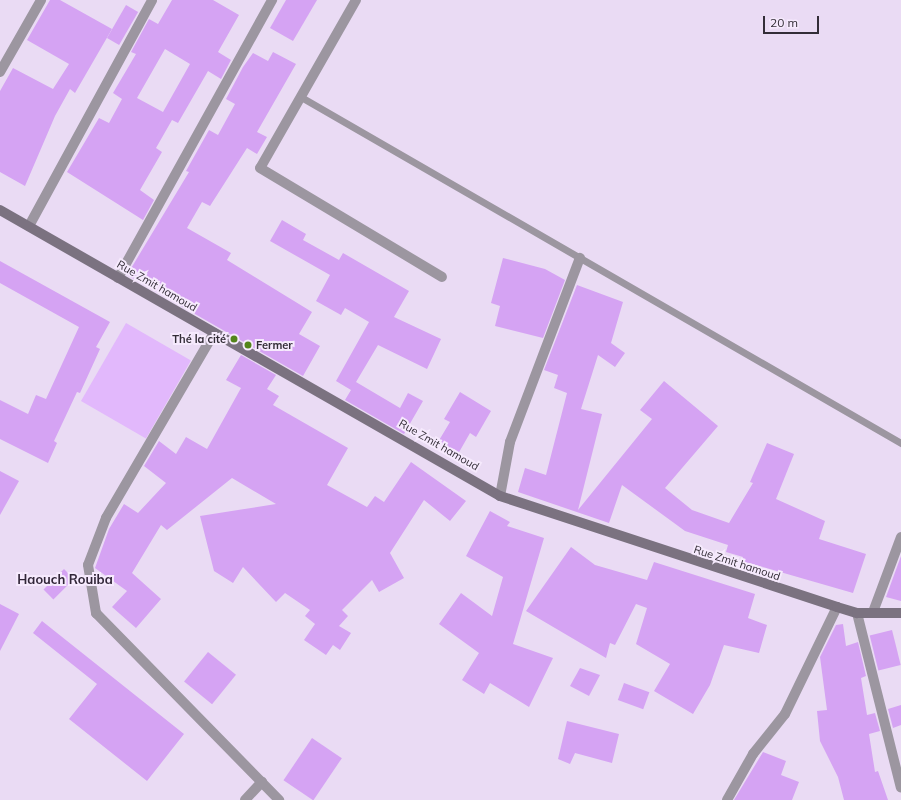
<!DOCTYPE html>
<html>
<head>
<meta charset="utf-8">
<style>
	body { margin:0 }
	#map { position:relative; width:901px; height:800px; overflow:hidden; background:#eadbf4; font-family:Mulish,sans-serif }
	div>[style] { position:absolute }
	.green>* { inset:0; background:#e2b8fc; transform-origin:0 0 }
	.building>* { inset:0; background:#d5a3f3; transform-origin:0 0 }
	.lane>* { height:7px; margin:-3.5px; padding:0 3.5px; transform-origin:3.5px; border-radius:3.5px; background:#9c96a0 }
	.street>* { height:10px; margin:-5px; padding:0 5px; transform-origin:5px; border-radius:5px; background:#9c96a0 }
	.secondary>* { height:10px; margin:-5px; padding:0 5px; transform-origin:5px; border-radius:5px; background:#7b7280 }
	.dots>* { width:11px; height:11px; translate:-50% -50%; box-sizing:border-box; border:2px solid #f6eafd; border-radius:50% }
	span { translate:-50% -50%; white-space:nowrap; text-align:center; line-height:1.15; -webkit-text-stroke:4px #f6eafd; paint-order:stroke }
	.street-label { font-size:11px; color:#332d37 }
	.poi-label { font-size:11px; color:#332d37; font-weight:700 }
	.right { translate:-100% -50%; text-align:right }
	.left { translate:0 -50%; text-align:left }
	.quarter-label { font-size:13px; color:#312638; font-weight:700 }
	.scale { position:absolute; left:763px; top:16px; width:56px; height:18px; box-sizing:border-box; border:2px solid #332d37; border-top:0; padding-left:5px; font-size:12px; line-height:14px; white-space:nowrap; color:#332d37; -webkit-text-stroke:3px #f6eafd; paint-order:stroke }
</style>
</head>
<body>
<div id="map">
	<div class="green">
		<i style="left:126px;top:323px;width:75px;height:90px;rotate:30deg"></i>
	</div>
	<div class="building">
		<i style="clip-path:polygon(50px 0,60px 0,112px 29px,75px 93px,70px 89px,55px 116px,25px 186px,0 172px,0 91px,13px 68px,53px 89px,69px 64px,27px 40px)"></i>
		<i style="clip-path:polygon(evenodd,172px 0,213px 0,239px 15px,218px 52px,231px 60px,221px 79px,208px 71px,178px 123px,172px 120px,156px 148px,162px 152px,140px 190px,154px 200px,143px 220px,67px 172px,99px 118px,109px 123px,122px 99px,113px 93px,136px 54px,131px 52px,149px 19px,158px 24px,172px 0,165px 49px,190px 64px,163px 112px,137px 98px,165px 49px)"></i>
		<i style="clip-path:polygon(286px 0,317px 0,293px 41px,270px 28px)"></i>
		<i style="left:126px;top:5px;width:14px;height:38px;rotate:30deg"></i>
		<i style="clip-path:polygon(273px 52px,296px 64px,257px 132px,267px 137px,257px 154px,247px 148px,210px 206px,202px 202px,187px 228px,231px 253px,227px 260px,312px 312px,299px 334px,320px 346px,303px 376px,127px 275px,189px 172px,186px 171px,209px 130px,218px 135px,235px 104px,226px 99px,243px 67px,253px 53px,268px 61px)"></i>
		<i style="clip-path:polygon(282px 220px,306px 234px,303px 240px,339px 260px,343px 253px,409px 291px,394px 317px,441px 339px,427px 369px,378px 345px,356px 382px,400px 408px,408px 393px,423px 401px,404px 434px,345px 400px,351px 390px,336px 381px,369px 322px,345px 308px,341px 315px,316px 301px,330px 275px,270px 241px)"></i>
		<i style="clip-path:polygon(503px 258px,545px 269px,565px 280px,543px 338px,495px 326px,500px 306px,491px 303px)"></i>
		<i style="clip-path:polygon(0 261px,110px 322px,96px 347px,100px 349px,80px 393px,77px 392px,54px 441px,57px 443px,48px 463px,0 439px,0 400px,28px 414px,36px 395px,46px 399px,79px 327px,0 283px)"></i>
		<i style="clip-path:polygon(577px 285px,623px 302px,611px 343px,625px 353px,615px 367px,598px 355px,581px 409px,602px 414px,578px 510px,652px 419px,640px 410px,664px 381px,718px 426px,665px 488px,692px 510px,729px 523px,753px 483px,750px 482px,767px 443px,794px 454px,776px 499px,825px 521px,819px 539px,866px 554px,853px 593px,742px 561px,743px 557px,726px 552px,728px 545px,685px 531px,622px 485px,609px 523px,518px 492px,525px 468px,546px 475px,567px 393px,554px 388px,558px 375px,544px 370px)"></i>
		<i style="clip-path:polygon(241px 355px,276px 375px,267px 389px,279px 396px,273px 405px,348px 448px,327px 485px,367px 507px,375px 496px,384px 502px,411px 462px,466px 501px,450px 521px,424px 500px,390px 553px,404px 578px,379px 592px,372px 580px,342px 610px,348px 616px,339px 626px,351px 633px,340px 650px,333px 645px,326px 655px,304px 640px,315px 624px,305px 616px,310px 610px,285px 593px,276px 602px,243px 567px,233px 583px,214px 571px,200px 516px,276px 504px,232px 478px,167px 530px,161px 525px,132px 573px,161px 599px,136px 628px,112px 607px,127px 591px,95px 568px,109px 529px,124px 504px,138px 513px,166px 483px,144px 466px,159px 441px,176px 454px,186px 437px,207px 449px,241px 388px,226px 380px)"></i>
		<i style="clip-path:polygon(460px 392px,491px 411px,476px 437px,470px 433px,458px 454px,438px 442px,450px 422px,444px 419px)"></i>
		<i style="clip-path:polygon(0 471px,19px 481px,0 515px)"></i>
		<i style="clip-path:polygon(490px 511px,510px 522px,507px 526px,544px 538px,513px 644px,553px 658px,529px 707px,490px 683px,484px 694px,462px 680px,479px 653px,439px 624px,461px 593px,492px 616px,503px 577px,466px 556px)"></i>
		<i style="clip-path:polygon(571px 547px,595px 565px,647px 580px,654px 562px,755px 594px,748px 618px,767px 625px,759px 653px,724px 645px,710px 685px,693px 714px,654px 691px,670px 664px,636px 644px,647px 608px,636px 604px,615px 645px,610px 643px,606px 658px,526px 611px)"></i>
		<i style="clip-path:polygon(901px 556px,901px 601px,886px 597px)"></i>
		<i style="left:64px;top:569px;width:14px;height:29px;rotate:45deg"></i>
		<i style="clip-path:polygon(0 604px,19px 614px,0 651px)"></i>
		<i style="clip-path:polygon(42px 621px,184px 734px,147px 781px,69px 719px,97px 684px,33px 633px)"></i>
		<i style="clip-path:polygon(843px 624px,846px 646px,858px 642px,866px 676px,861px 678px,867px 715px,875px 713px,880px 731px,869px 734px,875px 772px,878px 771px,888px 800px,844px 800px,838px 777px,820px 741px,817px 711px,827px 710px,820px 657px,836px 625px)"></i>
		<i style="left:892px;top:630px;width:36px;height:23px;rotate:76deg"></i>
		<i style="left:208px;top:652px;width:36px;height:38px;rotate:39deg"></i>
		<i style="clip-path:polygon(580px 668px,600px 675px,589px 696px,570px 686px)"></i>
		<i style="left:624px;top:683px;width:27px;height:18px;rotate:20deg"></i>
		<i style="clip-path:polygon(901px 705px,901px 725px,893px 728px,888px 709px)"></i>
		<i style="clip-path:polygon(567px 721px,619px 734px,612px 763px,575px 753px,570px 764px,558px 759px)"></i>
		<i style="left:312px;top:738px;width:36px;height:51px;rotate:34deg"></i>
		<i style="clip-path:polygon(763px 752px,786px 761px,781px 775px,799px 782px,792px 800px,734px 800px)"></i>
	</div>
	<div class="lane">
		<i style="left:301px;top:97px;width:693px;rotate:29.97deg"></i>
	</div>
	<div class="street">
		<i style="left:356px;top:0;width:193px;rotate:119.7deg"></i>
		<i style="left:260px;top:168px;width:212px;rotate:30.9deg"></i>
		<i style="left:0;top:72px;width:83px;rotate:-60.3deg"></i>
		<i style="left:29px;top:226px;width:257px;rotate:-61.4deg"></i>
		<i style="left:118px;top:278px;width:318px;rotate:-61deg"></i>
		<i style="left:214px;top:333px;width:214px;rotate:120.3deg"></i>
		<i style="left:106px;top:518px;width:50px;rotate:111deg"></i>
		<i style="left:88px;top:565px;width:49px;rotate:80.5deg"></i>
		<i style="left:96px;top:613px;width:262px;rotate:45.6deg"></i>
		<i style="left:500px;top:496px;width:55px;rotate:-79.5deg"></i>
		<i style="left:510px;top:442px;width:197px;rotate:-69.2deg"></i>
		<i style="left:873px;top:612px;width:80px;rotate:-69.5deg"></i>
		<i style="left:857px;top:613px;width:180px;rotate:75.9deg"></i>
		<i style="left:245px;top:800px;width:25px;rotate:-47deg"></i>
		<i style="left:727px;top:800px;width:53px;rotate:-60.5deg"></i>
		<i style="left:753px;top:754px;width:51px;rotate:-51.3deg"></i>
		<i style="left:785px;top:714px;width:119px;rotate:-64.1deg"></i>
	</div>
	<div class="secondary">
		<i style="left:0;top:210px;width:576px;rotate:29.77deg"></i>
		<i style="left:500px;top:496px;width:355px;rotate:18.2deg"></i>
		<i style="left:837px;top:607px;width:21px;rotate:17deg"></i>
		<i style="left:857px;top:613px;width:44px"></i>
	</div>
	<div class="dots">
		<i style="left:234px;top:339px;background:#53851a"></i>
		<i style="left:248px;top:345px;background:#53851a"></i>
	</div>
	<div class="street-label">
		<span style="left:157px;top:286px;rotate:30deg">Rue Zmit hamoud</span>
		<span style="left:439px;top:445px;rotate:30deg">Rue Zmit hamoud</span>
		<span style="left:737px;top:563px;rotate:18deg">Rue Zmit hamoud</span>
	</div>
	<div class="poi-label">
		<span class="right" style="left:226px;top:339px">Thé la cité</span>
		<span class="left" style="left:256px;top:345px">Fermer</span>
	</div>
	<div class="quarter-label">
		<span style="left:65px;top:579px">Haouch Rouiba</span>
	</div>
	<div class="scale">20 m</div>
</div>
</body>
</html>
